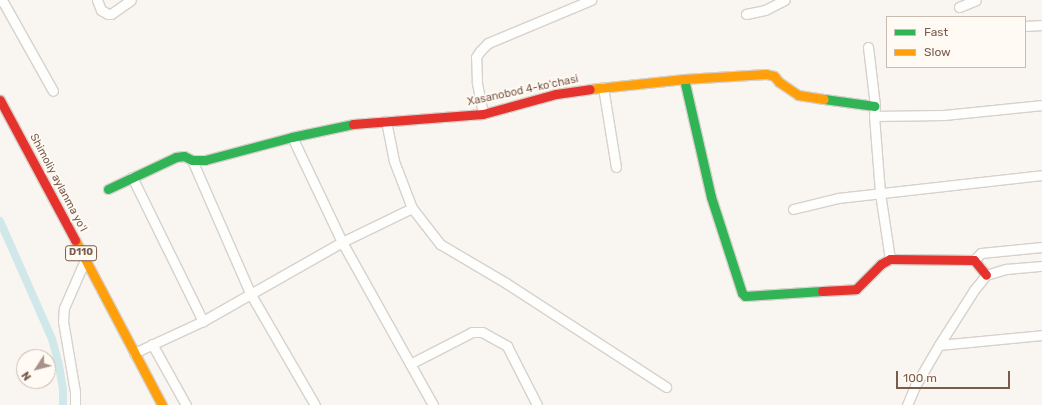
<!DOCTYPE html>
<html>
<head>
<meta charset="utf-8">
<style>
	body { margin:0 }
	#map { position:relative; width:1042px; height:405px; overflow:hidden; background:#f9f5f0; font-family:Rubik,sans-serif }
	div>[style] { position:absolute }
	.canal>* { height:8px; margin:-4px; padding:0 4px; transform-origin:4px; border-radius:4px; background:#d0e8ea }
	.roads { filter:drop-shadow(1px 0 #d7d1cb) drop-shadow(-1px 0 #d7d1cb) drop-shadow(0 1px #d7d1cb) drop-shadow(0 -1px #d7d1cb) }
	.street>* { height:9px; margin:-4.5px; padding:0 4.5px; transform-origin:4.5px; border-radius:4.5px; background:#fefefd }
	.fast>* { height:9px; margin:-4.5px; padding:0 4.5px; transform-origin:4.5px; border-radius:4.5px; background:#30b455 }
	.slow>* { height:9px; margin:-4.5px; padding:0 4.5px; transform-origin:4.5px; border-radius:4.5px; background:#ff9f0a }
	.jam>* { height:9px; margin:-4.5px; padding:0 4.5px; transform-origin:4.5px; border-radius:4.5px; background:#e5322d }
	span { translate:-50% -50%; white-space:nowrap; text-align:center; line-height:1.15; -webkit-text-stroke:4px #fffaf3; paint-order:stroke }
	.shield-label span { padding:1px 3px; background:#fffaf3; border:1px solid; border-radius:3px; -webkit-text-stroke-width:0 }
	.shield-label { font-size:10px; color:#7a5c4d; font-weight:700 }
	.street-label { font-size:11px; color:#7a5c4d }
	.legend { position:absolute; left:886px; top:16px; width:140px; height:52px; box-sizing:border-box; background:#fffaf3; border:1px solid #cabbb1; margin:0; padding:5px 7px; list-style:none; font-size:12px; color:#7a5c4d }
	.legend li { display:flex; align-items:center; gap:8px; height:20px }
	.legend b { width:20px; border:1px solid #cabbb1 }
	.north { position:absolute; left:16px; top:349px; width:40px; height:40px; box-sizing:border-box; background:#fffaf3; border:1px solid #cabbb1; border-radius:50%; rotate:234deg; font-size:11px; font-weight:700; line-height:16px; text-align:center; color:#7a5c4d }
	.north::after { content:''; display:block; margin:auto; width:14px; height:18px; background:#a69286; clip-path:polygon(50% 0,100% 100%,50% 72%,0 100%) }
	.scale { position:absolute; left:896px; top:371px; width:114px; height:18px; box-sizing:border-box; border:2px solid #7a5c4d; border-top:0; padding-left:5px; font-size:12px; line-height:14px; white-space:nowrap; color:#7a5c4d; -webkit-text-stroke:3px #fffaf3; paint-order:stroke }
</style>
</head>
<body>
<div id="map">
	<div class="canal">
		<i style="left:0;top:221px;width:129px;rotate:66.2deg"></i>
		<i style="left:52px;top:339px;width:27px;rotate:75deg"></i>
		<i style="left:59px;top:365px;width:25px;rotate:81deg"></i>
		<i style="left:63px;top:390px;width:15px;rotate:90deg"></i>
	</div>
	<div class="roads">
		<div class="street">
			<i style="left:2px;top:0;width:104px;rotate:60.7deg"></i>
			<i style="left:97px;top:0;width:11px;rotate:68deg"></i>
			<i style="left:101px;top:10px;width:8px;rotate:30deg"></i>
			<i style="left:108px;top:14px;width:3px"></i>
			<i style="left:111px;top:14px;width:24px;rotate:-35deg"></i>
			<i style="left:959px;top:7px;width:18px;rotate:-22deg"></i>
			<i style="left:746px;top:14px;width:19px;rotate:-12deg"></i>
			<i style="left:765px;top:10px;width:22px;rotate:-27deg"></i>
			<i style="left:1025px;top:26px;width:17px;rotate:-3deg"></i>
			<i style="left:868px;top:47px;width:59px;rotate:83.2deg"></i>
			<i style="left:875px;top:106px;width:10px;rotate:96deg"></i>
			<i style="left:874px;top:116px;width:77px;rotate:85.5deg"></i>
			<i style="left:880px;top:193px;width:67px;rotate:81.4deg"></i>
			<i style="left:603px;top:87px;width:81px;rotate:80.8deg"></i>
			<i style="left:483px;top:114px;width:33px;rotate:-101deg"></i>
			<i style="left:477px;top:82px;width:25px;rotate:-92deg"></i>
			<i style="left:476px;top:57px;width:7px;rotate:-56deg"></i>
			<i style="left:480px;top:51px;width:11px;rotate:-45deg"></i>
			<i style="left:488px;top:43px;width:112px;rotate:-22.7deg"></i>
			<i style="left:874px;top:116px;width:70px;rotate:-0.8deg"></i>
			<i style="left:944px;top:115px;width:99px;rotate:-5.8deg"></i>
			<i style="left:292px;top:137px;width:116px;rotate:64.5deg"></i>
			<i style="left:342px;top:242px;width:187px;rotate:60.8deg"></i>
			<i style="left:192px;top:160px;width:145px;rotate:66.4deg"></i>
			<i style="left:250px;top:293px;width:129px;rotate:59.9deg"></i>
			<i style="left:132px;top:177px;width:161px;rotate:63.8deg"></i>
			<i style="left:203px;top:321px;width:76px;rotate:155.1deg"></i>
			<i style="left:412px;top:208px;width:46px;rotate:52.1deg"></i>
			<i style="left:440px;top:244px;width:77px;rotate:30.6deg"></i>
			<i style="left:506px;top:283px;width:191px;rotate:33deg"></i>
			<i style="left:793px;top:209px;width:46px;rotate:-13.7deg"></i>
			<i style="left:838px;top:198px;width:205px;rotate:-6.4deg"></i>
			<i style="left:974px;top:260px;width:10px;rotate:-45deg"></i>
			<i style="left:981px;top:253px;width:61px;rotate:-5.6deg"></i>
			<i style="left:203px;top:321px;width:160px;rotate:-29.6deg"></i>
			<i style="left:342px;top:242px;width:78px;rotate:-25.9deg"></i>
			<i style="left:412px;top:208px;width:50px;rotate:-111deg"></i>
			<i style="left:394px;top:161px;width:41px;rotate:-101.3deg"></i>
			<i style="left:152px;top:344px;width:70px;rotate:60.9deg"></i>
			<i style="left:939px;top:345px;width:103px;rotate:-5.5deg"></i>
			<i style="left:410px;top:364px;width:70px;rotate:-27.3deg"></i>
			<i style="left:472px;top:332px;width:10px"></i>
			<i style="left:482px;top:332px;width:29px;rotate:29deg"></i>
			<i style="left:507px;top:346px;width:66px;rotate:63deg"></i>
			<i style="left:75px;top:405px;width:13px;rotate:-90deg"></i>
			<i style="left:75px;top:392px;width:72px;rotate:-99.6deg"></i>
			<i style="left:63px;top:321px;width:13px;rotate:-86deg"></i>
			<i style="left:64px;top:308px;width:52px;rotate:-66.4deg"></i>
			<i style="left:907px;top:405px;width:21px;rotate:-67deg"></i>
			<i style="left:915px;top:386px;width:48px;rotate:-59.7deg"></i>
			<i style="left:939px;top:345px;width:65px;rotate:-57.5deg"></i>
			<i style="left:974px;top:290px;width:19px;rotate:-51deg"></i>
			<i style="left:986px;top:275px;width:21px;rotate:-17deg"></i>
			<i style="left:1006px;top:269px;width:36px;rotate:-5deg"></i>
		</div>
		<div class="fast">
			<i style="left:684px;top:79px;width:121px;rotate:77.1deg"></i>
			<i style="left:711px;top:197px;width:101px;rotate:72.1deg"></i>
			<i style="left:742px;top:293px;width:4px;rotate:45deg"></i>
			<i style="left:745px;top:296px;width:77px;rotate:-3.7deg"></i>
			<i style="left:824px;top:99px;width:51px;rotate:7.8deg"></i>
			<i style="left:108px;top:189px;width:75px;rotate:-25.2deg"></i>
			<i style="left:176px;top:157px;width:8px;rotate:-7deg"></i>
			<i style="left:184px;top:156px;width:9px;rotate:27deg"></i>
			<i style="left:192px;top:160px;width:13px"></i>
			<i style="left:205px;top:160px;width:90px;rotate:-14.8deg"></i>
			<i style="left:292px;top:137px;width:62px;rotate:-12deg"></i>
		</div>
		<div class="slow">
			<i style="left:590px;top:89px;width:95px;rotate:-6.1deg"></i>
			<i style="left:684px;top:79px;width:82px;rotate:-3.5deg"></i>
			<i style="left:766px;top:74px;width:8px;rotate:14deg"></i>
			<i style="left:774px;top:76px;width:8px;rotate:50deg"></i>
			<i style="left:779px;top:82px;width:23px;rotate:34deg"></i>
			<i style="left:798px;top:95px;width:26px;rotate:9deg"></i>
			<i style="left:75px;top:240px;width:187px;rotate:62.2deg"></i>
		</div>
		<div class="jam">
			<i style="left:0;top:100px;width:159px;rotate:61.8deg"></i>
			<i style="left:353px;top:124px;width:130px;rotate:-4.4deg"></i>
			<i style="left:483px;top:114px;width:76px;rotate:-15.3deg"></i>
			<i style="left:556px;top:94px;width:34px;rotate:-8deg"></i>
			<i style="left:822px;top:291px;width:34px;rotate:-3deg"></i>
			<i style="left:856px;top:289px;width:35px;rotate:-45deg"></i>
			<i style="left:881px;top:264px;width:10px;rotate:-29deg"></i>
			<i style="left:890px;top:259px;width:84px;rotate:0.7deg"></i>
			<i style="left:974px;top:260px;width:19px;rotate:51deg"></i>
		</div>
	</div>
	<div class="shield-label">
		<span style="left:81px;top:253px">D110</span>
	</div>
	<div class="street-label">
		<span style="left:523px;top:91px;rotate:-12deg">Xasanobod 4-koʻchasi</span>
		<span style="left:58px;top:183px;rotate:62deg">Shimoliy aylanma yoʻl</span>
	</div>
	<ul class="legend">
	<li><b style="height:5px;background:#30b455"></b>Fast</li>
	<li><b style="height:5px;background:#ff9f0a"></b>Slow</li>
	</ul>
	<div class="north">N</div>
	<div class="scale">100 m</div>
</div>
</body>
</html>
